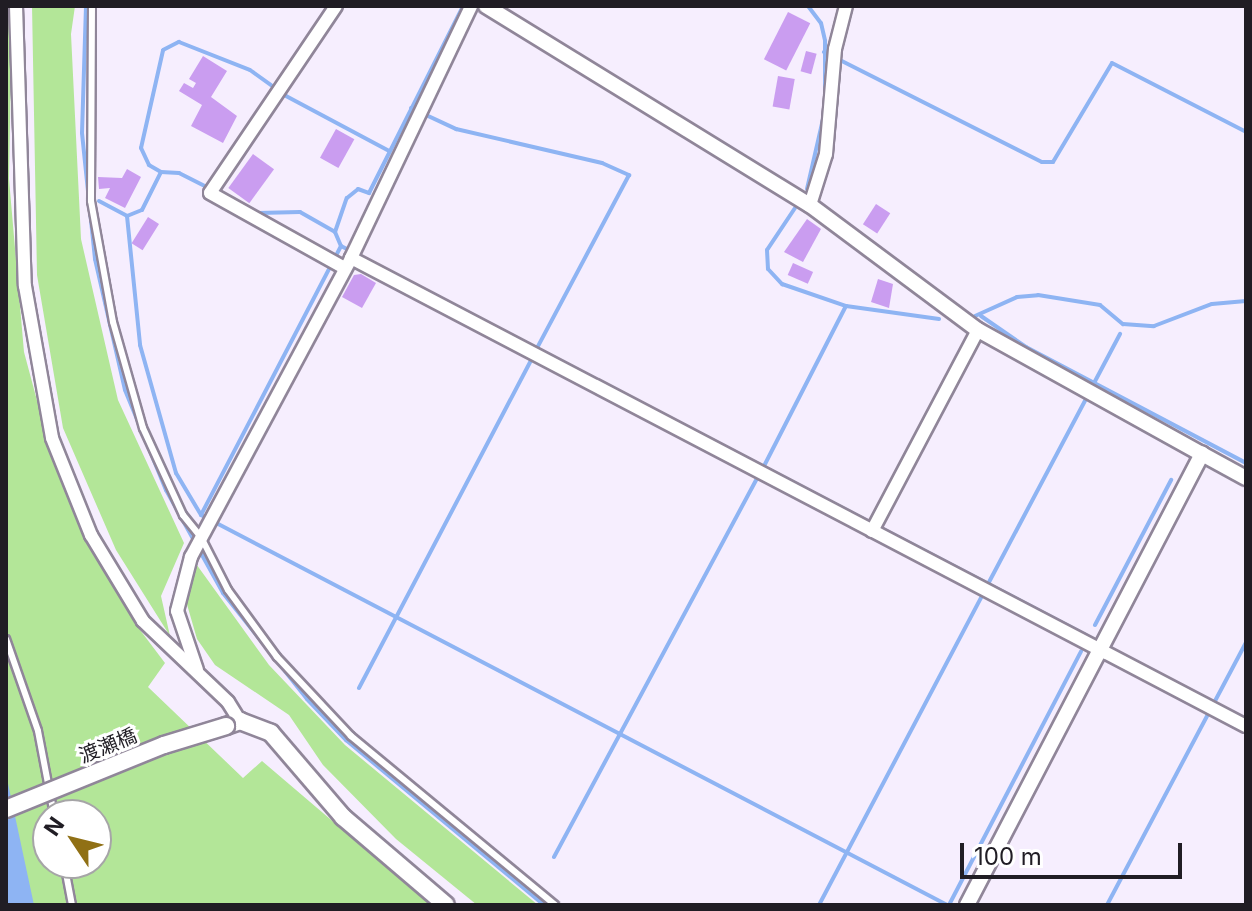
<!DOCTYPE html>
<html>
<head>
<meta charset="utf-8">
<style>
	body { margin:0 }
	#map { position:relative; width:1252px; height:911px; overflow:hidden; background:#f6eefe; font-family:Inter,"Noto Sans JP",sans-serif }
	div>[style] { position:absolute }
	.green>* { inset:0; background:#b3e698 }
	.water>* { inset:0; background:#8eb4f3 }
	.stream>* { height:4px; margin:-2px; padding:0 2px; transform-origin:2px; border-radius:2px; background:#8eb4f3 }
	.building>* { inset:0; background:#ca9df0; transform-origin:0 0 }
	.roads { filter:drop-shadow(2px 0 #908699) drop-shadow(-2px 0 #908699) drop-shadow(0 2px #908699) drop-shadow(0 -2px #908699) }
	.service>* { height:6px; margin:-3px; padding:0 3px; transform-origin:3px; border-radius:3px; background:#fff }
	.minor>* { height:12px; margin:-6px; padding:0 6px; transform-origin:6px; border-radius:6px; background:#fff }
	.tertiary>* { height:14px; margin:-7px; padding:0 7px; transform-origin:7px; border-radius:7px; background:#fff }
	.secondary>* { height:16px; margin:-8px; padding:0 8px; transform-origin:8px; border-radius:8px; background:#fff }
	.bridges { filter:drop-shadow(2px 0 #908699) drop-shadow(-2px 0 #908699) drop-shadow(0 2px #908699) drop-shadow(0 -2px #908699) }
	.secondary-bridge>* { height:16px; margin:-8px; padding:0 8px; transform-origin:8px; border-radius:8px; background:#fff }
	span { translate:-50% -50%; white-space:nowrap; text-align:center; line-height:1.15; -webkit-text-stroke:6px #fff; paint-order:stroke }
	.street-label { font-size:20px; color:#201d24 }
	.frame { position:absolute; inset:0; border:8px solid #201d24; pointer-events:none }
	.north { position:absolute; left:32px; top:799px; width:80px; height:80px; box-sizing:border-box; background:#fff; border:2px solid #a6a5a7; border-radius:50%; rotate:305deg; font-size:22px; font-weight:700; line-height:32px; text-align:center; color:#201d24 }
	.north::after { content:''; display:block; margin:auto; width:28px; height:36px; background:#907015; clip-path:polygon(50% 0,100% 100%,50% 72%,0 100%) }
	.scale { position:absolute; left:960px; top:843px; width:222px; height:36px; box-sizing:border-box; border:4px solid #201d24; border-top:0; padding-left:10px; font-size:24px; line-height:28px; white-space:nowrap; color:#201d24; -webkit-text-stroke:6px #fff; paint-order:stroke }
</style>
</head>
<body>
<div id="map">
	<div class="green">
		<i style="clip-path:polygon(evenodd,6px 6px,12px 6px,9px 179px,24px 352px,54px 464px,85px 539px,134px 622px,165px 663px,148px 687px,243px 778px,262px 761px,431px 905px,6px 905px,6px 6px,48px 815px,96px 815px,96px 863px,48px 863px,48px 815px)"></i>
		<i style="clip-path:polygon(32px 6px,75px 6px,71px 34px,81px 239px,118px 400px,184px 543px,161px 596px,170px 636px,116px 550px,63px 428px,37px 275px)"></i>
		<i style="clip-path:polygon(194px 561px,269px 665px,345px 745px,538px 905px,477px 905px,396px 839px,323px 765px,289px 715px,215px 665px,197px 639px,186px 601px)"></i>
	</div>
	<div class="water">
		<i style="clip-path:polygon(6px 774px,34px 905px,6px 905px)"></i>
	</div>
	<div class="stream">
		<i style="left:86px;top:6px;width:127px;rotate:91.8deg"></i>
		<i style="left:82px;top:133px;width:127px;rotate:84.1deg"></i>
		<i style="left:95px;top:259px;width:134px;rotate:77.1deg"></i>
		<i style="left:125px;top:390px;width:108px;rotate:67.7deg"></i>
		<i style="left:166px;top:490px;width:118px;rotate:61deg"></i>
		<i style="left:223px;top:593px;width:135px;rotate:51.6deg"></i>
		<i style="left:307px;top:699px;width:57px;rotate:46.4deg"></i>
		<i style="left:346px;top:740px;width:258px;rotate:39.8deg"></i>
		<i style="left:808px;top:6px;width:21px;rotate:53deg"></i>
		<i style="left:821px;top:23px;width:18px;rotate:77deg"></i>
		<i style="left:825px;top:41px;width:61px;rotate:90deg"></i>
		<i style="left:824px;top:52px;width:244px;rotate:26.8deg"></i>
		<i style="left:1042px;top:162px;width:11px"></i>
		<i style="left:1053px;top:162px;width:115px;rotate:-59.2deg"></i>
		<i style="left:1112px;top:63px;width:151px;rotate:27.2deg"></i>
		<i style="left:411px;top:108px;width:50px;rotate:25deg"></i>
		<i style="left:456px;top:129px;width:150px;rotate:13.1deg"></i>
		<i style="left:602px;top:163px;width:30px;rotate:24deg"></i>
		<i style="left:629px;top:175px;width:198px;rotate:118deg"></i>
		<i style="left:161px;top:172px;width:14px;rotate:-150deg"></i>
		<i style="left:149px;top:165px;width:19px;rotate:-115deg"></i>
		<i style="left:141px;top:148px;width:100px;rotate:-77.3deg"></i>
		<i style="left:163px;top:50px;width:18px;rotate:-27deg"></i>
		<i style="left:179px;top:42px;width:76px;rotate:21.5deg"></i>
		<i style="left:250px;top:70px;width:44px;rotate:35.8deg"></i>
		<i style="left:286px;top:96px;width:117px;rotate:28.1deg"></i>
		<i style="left:807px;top:189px;width:76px;rotate:-77.1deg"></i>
		<i style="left:99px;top:201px;width:32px;rotate:28deg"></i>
		<i style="left:127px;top:216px;width:16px;rotate:-22deg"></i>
		<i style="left:142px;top:210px;width:42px;rotate:-63.4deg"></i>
		<i style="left:161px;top:172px;width:18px;rotate:3deg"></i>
		<i style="left:179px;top:173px;width:89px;rotate:26.9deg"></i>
		<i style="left:258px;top:213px;width:42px;rotate:-1.4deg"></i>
		<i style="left:300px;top:212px;width:40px;rotate:29.7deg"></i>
		<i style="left:335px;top:232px;width:15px;rotate:67deg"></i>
		<i style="left:341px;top:246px;width:11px;rotate:27deg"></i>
		<i style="left:795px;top:208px;width:50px;rotate:123.7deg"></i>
		<i style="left:767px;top:250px;width:19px;rotate:87deg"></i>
		<i style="left:768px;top:269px;width:21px;rotate:47deg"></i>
		<i style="left:782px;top:284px;width:68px;rotate:19deg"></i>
		<i style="left:846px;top:306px;width:94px;rotate:8deg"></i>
		<i style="left:127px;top:216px;width:130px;rotate:84.2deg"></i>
		<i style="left:140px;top:345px;width:133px;rotate:74.3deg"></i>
		<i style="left:176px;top:473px;width:49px;rotate:59.2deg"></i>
		<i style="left:335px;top:232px;width:36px;rotate:-71deg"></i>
		<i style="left:347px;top:198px;width:14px;rotate:-39deg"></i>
		<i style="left:358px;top:189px;width:12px;rotate:20deg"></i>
		<i style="left:369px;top:193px;width:209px;rotate:-63.3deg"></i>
		<i style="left:341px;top:246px;width:303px;rotate:117.5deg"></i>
		<i style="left:201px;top:515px;width:842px;rotate:27.6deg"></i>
		<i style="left:369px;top:261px;width:809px;rotate:27.55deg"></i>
		<i style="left:975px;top:316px;width:46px;rotate:-24.3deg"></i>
		<i style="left:1017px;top:297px;width:21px;rotate:-5deg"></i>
		<i style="left:1038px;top:295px;width:63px;rotate:9.2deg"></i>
		<i style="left:1100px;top:305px;width:30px;rotate:40deg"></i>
		<i style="left:1123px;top:324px;width:31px;rotate:4deg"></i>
		<i style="left:1154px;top:326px;width:62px;rotate:-20.8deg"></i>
		<i style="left:1212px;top:304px;width:34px;rotate:-5deg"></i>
		<i style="left:981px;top:316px;width:55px;rotate:34.6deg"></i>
		<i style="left:1026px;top:347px;width:249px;rotate:27.8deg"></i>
		<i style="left:1093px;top:385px;width:58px;rotate:-62.1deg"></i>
		<i style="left:763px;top:468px;width:182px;rotate:-62.9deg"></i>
		<i style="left:988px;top:584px;width:209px;rotate:-62.1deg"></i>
		<i style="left:1095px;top:625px;width:164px;rotate:-62.3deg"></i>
		<i style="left:1117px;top:652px;width:110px;rotate:27.7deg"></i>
		<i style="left:359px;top:688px;width:373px;rotate:-62.3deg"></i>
		<i style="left:554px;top:857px;width:434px;rotate:-61.8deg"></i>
		<i style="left:819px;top:905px;width:354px;rotate:-62.2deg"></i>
		<i style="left:949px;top:905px;width:286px;rotate:-62.5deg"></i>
		<i style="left:1107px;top:905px;width:297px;rotate:-62.1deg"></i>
	</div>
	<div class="building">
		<i style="left:788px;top:12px;width:25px;height:53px;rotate:27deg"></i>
		<i style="left:806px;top:51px;width:11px;height:21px;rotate:15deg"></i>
		<i style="clip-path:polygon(203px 56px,227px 71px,211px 97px,237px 116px,223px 143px,191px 126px,202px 105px,179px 91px,184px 83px,193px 88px,196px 83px,189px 79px)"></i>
		<i style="left:778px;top:76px;width:17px;height:31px;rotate:10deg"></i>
		<i style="left:336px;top:129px;width:21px;height:33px;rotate:29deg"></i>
		<i style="left:253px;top:154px;width:26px;height:42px;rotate:36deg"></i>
		<i style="clip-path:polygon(127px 169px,141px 177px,125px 208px,105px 198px,110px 188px,99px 189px,98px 177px,122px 178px)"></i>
		<i style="left:876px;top:204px;width:17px;height:24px;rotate:33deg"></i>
		<i style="left:148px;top:217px;width:13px;height:31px;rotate:32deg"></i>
		<i style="clip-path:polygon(807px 219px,821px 229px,803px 262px,784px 252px)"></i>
		<i style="left:793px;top:263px;width:22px;height:13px;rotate:24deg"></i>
		<i style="clip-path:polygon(361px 274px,376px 283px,362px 308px,342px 297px,354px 275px)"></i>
		<i style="clip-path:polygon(878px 279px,893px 284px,889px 308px,871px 302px)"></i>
	</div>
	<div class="roads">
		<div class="service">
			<i style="left:92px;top:6px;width:195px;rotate:90.3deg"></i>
			<i style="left:91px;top:201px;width:123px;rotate:79.7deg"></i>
			<i style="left:113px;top:322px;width:110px;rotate:74.2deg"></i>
			<i style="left:143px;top:428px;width:96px;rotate:65.3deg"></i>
			<i style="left:183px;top:515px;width:28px;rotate:51deg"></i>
			<i style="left:201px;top:537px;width:59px;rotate:63deg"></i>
			<i style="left:228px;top:590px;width:83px;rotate:53.8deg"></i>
			<i style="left:277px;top:657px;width:108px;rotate:46.9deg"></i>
			<i style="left:351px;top:736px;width:265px;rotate:39.6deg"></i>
			<i style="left:6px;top:639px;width:97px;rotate:70.8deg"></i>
			<i style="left:38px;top:731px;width:86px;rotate:79.2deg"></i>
			<i style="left:64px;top:863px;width:43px;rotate:79.2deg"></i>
		</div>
		<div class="minor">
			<i style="left:16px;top:6px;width:280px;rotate:88.2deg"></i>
			<i style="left:25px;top:286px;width:154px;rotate:79.9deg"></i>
			<i style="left:52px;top:438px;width:105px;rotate:68.1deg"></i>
			<i style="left:91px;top:535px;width:100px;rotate:58.8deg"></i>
			<i style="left:143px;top:621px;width:117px;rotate:43.6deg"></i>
			<i style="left:228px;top:702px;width:22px;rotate:58deg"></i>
			<i style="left:336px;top:6px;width:225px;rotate:124deg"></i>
			<i style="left:210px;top:193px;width:154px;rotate:29.1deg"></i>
			<i style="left:810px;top:205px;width:53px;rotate:-72.6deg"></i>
			<i style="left:826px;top:154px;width:105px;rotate:-85.1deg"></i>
			<i style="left:835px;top:49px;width:44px;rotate:-75.7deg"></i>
			<i style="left:351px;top:258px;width:1010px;rotate:27.61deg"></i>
			<i style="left:872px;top:531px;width:227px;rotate:-62.2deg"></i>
			<i style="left:197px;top:670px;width:62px;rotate:-108.7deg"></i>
			<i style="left:177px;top:611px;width:56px;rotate:-75.5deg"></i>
			<i style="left:191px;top:557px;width:339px;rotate:-61.8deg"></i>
			<i style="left:351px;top:258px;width:279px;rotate:-64.5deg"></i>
		</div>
		<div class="tertiary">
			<i style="left:486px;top:6px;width:380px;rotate:31.6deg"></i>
			<i style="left:810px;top:205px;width:209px;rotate:36.7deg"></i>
			<i style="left:978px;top:330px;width:256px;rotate:29deg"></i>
			<i style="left:967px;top:905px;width:509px;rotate:-62.48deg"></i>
			<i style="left:1202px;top:454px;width:50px;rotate:28.6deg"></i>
		</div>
		<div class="secondary">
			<i style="left:226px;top:726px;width:15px;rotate:-20deg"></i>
			<i style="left:240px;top:721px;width:33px;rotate:21deg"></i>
			<i style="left:271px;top:733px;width:111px;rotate:49.4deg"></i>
			<i style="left:343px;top:817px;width:135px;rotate:40.5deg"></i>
		</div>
	</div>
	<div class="bridges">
		<div class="secondary-bridge">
			<i style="left:6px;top:809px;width:170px;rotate:-22.1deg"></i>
			<i style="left:164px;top:745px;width:65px;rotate:-17deg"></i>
		</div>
	</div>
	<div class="street-label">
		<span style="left:108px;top:746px;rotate:-22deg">渡瀬橋</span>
	</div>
	<div class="frame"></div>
	<div class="north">N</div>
	<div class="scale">100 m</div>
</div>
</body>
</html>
